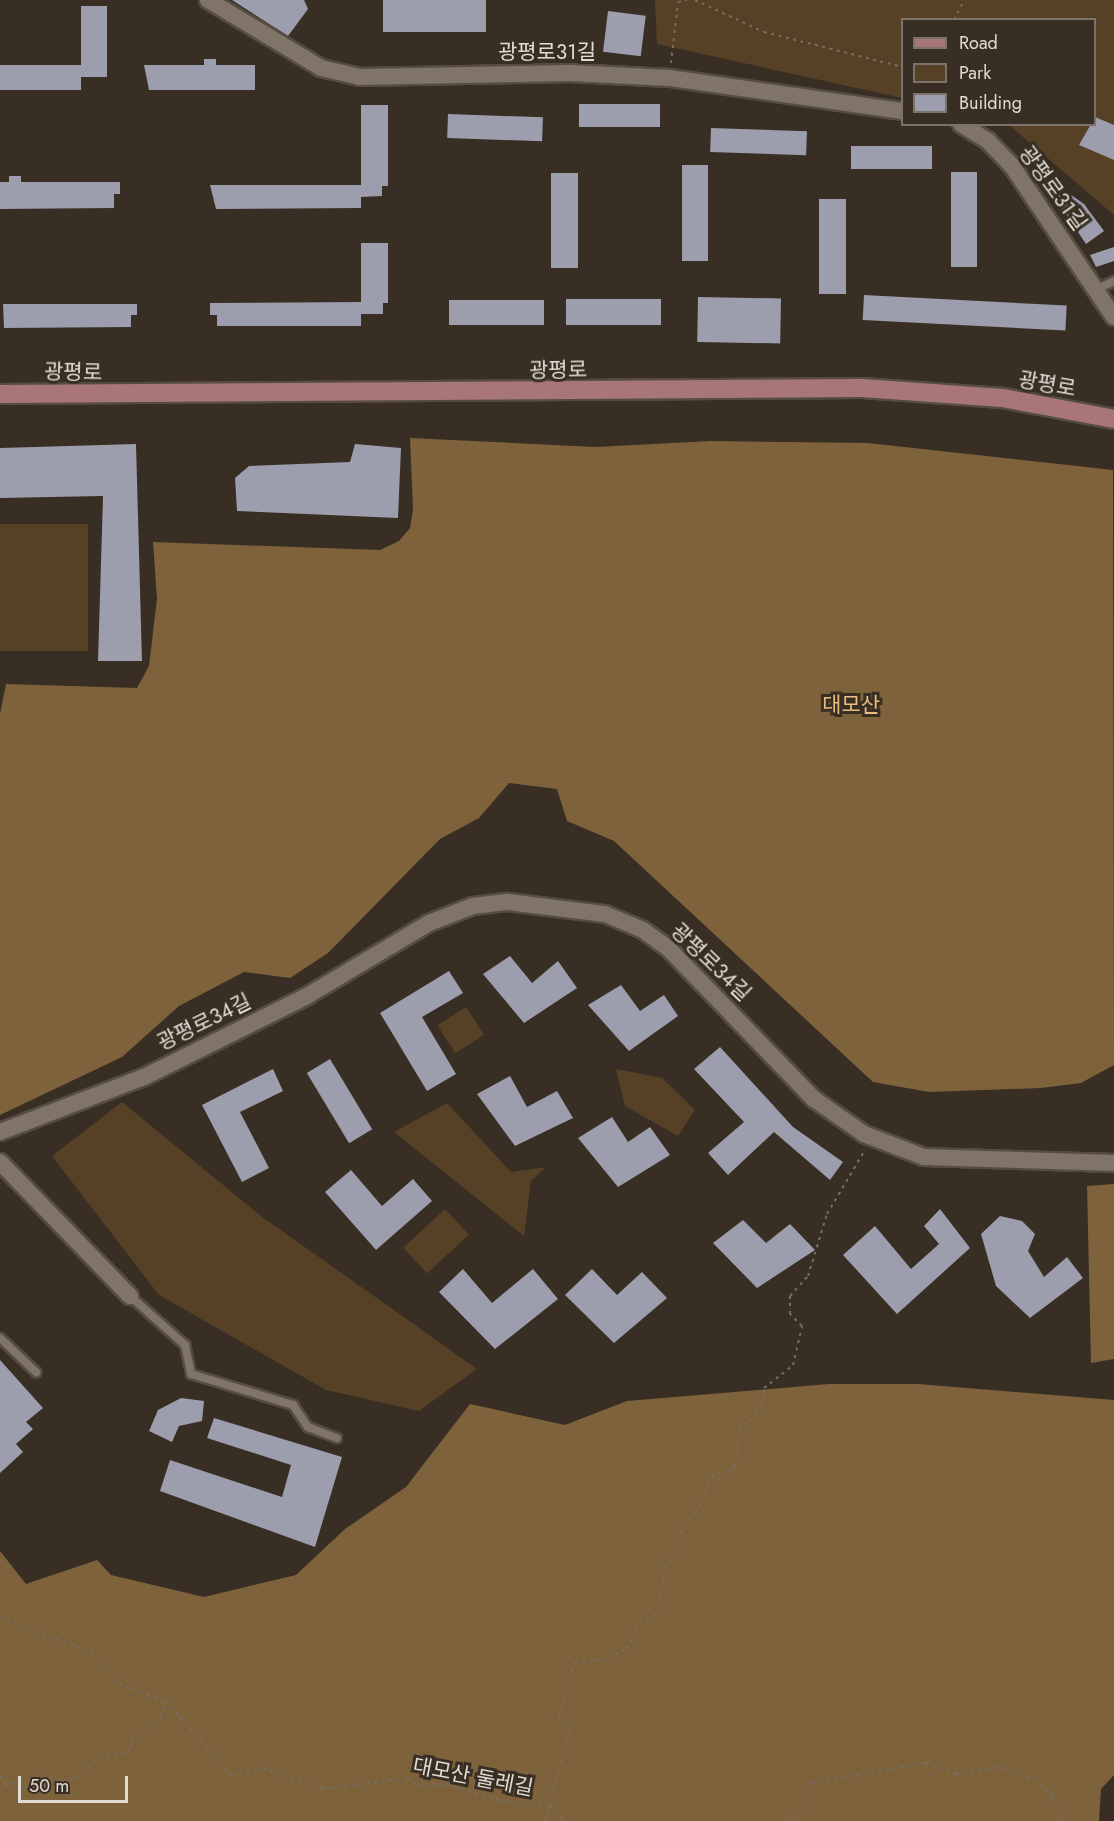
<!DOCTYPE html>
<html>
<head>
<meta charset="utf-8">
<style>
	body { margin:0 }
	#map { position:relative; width:1114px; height:1821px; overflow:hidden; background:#382e23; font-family:Jost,"Noto Sans KR",sans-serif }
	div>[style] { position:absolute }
	.green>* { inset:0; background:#564126; transform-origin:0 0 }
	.forest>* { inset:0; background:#7e623c }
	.building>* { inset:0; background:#9c9dad; transform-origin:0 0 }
	.path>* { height:2px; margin-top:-1px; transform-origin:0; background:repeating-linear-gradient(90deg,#756c62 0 3px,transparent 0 7.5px) }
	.roads { filter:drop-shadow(2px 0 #554d43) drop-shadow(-2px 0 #554d43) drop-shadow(0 2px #554d43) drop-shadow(0 -2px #554d43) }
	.service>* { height:8px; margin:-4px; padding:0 4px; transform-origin:4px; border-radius:4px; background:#7f7467 }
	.minor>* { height:16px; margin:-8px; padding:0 8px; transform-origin:8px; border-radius:8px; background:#7f7467 }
	.primary>* { height:18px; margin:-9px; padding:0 9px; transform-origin:9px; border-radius:9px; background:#a97677 }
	span { translate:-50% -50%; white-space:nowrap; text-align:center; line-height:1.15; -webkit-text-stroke:6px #382e23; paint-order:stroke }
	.street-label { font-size:21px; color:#e0dad2 }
	.park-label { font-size:21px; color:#ebbc7f }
	.legend { position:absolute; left:901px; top:18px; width:195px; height:108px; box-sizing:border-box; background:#382e23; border:2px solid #7b7369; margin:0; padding:8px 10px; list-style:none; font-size:18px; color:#e0dad2 }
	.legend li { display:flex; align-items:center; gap:12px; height:30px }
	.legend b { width:30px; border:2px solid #7b7369 }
	.scale { position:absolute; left:18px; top:1776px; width:110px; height:27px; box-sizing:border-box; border:3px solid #e0dad2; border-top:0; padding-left:8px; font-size:18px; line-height:21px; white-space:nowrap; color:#e0dad2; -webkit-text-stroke:4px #382e23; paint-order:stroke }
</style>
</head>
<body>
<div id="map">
	<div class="green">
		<i style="clip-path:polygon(655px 0,1114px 0,1114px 215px,1009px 125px,1094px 124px,1094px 20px,902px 20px,902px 98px,657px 44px)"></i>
		<i style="left:0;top:524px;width:88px;height:127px"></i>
		<i style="left:466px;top:1007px;width:33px;height:34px;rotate:57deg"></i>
		<i style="clip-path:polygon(616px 1069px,662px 1078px,695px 1110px,678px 1136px,625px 1106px)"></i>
		<i style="clip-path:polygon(122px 1102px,261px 1216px,477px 1369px,419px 1411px,326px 1390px,159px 1295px,52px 1156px)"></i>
		<i style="clip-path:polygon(447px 1103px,511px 1172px,546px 1167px,531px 1181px,524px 1236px,394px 1132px)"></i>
		<i style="left:445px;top:1209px;width:35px;height:57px;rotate:47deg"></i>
	</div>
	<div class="forest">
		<i style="clip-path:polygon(410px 438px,596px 447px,711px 441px,868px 443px,1113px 470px,1114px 1065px,1081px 1083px,1041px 1088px,929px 1092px,873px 1082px,614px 841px,567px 821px,557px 789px,509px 783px,479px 818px,440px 839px,328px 953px,290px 978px,244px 972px,179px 1006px,122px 1057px,0 1115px,0 714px,6px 684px,137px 688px,149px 666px,157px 599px,153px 542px,380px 550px,399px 541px,410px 528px,413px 509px)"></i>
		<i style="clip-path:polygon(1114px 1184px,1114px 1359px,1091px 1363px,1087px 1186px)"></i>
		<i style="clip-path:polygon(829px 1384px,918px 1384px,1114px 1400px,1114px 1775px,1101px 1789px,1099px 1821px,0 1821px,0 1551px,26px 1584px,97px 1560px,111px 1575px,204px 1597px,296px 1575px,345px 1529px,406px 1487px,470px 1404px,565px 1425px,627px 1401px)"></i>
	</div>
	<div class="building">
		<i style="clip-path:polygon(232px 0,304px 0,308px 9px,288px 36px)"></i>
		<i style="left:383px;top:0;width:103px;height:32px"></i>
		<i style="clip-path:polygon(81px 6px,107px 6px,107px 77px,81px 77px,81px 90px,0 90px,0 65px,81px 65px)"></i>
		<i style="left:608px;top:11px;width:38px;height:41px;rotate:7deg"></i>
		<i style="clip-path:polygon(204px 59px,216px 59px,216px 65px,255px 65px,255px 90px,149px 90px,144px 65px,204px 65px)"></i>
		<i style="left:579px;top:104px;width:81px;height:23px"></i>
		<i style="clip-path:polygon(361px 105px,388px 105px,388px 186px,382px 186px,382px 196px,361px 197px,361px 208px,216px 209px,210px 185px,361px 185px)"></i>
		<i style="left:448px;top:114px;width:95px;height:24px;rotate:2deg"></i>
		<i style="clip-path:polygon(1095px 117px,1114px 125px,1114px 160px,1079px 145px)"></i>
		<i style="left:711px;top:128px;width:96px;height:24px;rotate:2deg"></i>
		<i style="left:851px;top:146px;width:81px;height:23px"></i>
		<i style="left:682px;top:165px;width:26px;height:96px"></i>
		<i style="clip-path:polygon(1037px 171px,1084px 204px,1104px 231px,1086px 244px)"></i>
		<i style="left:951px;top:172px;width:26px;height:95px"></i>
		<i style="left:551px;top:173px;width:27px;height:95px"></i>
		<i style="clip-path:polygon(9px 176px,21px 176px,21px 182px,120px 182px,120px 194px,114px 194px,114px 208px,0 209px,0 182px,9px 182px)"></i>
		<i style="left:819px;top:199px;width:27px;height:95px"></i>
		<i style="clip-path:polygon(361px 243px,388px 243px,388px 303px,383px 303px,383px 314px,361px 314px,361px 326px,217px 326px,217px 315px,210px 315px,210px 303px,361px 302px)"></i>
		<i style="clip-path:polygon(1114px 247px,1114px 261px,1096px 267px,1090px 255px)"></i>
		<i style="left:864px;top:295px;width:203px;height:25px;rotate:3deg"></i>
		<i style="left:698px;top:297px;width:83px;height:45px;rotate:1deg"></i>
		<i style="left:566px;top:299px;width:95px;height:26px"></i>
		<i style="left:544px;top:300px;width:25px;height:95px;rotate:90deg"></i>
		<i style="clip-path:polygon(3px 304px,137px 304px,137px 315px,131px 315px,131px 327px,4px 328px)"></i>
		<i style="clip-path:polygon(136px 444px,142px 661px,98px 661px,103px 496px,0 498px,0 448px)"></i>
		<i style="clip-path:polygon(355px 444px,401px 448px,398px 518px,237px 511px,235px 478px,249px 466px,350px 462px)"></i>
		<i style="clip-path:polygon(510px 956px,532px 983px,558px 961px,577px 988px,524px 1023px,483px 974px)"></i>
		<i style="clip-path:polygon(449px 971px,463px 993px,422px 1017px,456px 1074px,427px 1091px,380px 1013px)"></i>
		<i style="clip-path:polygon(621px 985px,640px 1011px,664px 995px,678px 1016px,629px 1051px,588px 1005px)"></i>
		<i style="clip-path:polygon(720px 1047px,793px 1127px,843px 1162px,830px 1180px,774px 1132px,728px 1175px,708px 1153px,744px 1122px,694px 1069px)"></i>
		<i style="left:330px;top:1059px;width:82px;height:27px;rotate:59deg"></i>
		<i style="clip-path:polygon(273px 1069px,283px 1091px,240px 1112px,269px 1168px,242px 1182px,202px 1105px)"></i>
		<i style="clip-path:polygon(510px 1076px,527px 1107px,557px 1091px,573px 1118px,515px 1146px,477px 1094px)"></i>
		<i style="clip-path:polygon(612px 1117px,628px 1142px,650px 1127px,670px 1155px,618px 1187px,578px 1138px)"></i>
		<i style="clip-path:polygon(351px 1170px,382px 1206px,413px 1179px,432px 1201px,376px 1250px,325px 1192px)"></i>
		<i style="clip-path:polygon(940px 1209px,970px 1248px,897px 1314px,843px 1255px,875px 1226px,911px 1269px,939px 1244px,924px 1226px)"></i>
		<i style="clip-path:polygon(1000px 1216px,1022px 1221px,1035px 1234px,1028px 1251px,1044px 1277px,1067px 1257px,1083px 1278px,1030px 1318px,996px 1286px,981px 1234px)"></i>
		<i style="clip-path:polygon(743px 1220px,766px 1243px,790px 1224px,815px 1250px,757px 1288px,713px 1243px)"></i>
		<i style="clip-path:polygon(463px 1269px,492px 1303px,533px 1269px,558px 1299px,495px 1349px,439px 1292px)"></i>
		<i style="clip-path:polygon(592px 1269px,617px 1295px,642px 1272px,667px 1298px,614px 1343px,565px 1295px)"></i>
		<i style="clip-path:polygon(0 1360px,43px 1408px,26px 1422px,33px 1429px,16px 1444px,23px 1452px,0 1473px)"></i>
		<i style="clip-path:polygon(181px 1398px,204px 1401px,202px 1421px,179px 1426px,172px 1442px,149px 1431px,158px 1410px)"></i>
		<i style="clip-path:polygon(214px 1418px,342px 1457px,315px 1547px,160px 1491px,170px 1460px,282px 1497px,291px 1465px,207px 1438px)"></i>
	</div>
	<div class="path">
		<i style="left:695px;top:0;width:76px;rotate:24.9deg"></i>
		<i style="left:764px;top:32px;width:142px;rotate:14.2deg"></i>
		<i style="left:954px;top:20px;width:22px;rotate:-63deg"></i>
		<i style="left:671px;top:63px;width:61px;rotate:-83.5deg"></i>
		<i style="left:678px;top:2px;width:9px;rotate:-13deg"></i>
		<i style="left:0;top:1618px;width:97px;rotate:20.5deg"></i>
		<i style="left:91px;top:1652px;width:43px;rotate:48.8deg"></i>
		<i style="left:119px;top:1684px;width:49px;rotate:20.3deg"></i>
		<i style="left:165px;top:1701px;width:100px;rotate:47.8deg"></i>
		<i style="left:232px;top:1775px;width:32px;rotate:-13deg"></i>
		<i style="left:263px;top:1768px;width:63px;rotate:19.6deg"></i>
		<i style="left:322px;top:1789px;width:86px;rotate:-7.4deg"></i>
		<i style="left:407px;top:1778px;width:12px;rotate:35deg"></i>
		<i style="left:417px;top:1785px;width:29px;rotate:-2deg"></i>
		<i style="left:446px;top:1784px;width:59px;rotate:16.9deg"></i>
		<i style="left:502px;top:1801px;width:47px;rotate:6.1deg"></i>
		<i style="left:549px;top:1806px;width:22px;rotate:43deg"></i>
		<i style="left:0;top:1776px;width:10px;rotate:61deg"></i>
		<i style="left:5px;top:1785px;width:14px;rotate:-12deg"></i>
		<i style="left:19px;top:1782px;width:10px;rotate:45deg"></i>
		<i style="left:26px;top:1789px;width:21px;rotate:-41deg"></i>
		<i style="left:42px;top:1775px;width:21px;rotate:19deg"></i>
		<i style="left:62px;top:1782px;width:17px;rotate:-17deg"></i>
		<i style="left:78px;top:1777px;width:29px;rotate:-44deg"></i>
		<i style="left:99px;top:1757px;width:29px;rotate:-8deg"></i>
		<i style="left:128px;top:1753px;width:12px;rotate:-70deg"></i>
		<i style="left:132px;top:1742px;width:39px;rotate:-42deg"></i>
		<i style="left:161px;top:1716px;width:16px;rotate:-75deg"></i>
		<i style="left:545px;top:1821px;width:95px;rotate:-74.8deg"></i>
		<i style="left:570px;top:1729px;width:18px;rotate:-128deg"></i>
		<i style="left:559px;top:1715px;width:55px;rotate:-73.2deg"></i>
		<i style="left:575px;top:1662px;width:26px;rotate:-4deg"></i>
		<i style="left:601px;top:1660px;width:28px;rotate:-23deg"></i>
		<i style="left:627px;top:1649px;width:30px;rotate:-67deg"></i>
		<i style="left:639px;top:1621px;width:20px;rotate:-20deg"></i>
		<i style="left:658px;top:1614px;width:47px;rotate:-81.3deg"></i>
		<i style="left:665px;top:1568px;width:46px;rotate:-65.7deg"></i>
		<i style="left:684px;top:1526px;width:17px;rotate:-45deg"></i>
		<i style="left:696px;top:1514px;width:40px;rotate:-66.6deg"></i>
		<i style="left:712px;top:1477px;width:25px;rotate:-23deg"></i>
		<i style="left:735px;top:1467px;width:36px;rotate:-84deg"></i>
		<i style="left:739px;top:1431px;width:33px;rotate:-45deg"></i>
		<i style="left:762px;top:1408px;width:20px;rotate:-84deg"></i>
		<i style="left:764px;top:1388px;width:37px;rotate:-38deg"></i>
		<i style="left:793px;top:1365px;width:40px;rotate:-77deg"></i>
		<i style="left:802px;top:1326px;width:17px;rotate:-135deg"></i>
		<i style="left:790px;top:1314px;width:18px;rotate:-90deg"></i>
		<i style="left:790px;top:1296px;width:27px;rotate:-48deg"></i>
		<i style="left:808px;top:1276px;width:65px;rotate:-73deg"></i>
		<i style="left:827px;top:1214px;width:74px;rotate:-59.3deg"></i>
		<i style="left:787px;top:1821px;width:20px;rotate:-37deg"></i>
		<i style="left:803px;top:1809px;width:28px;rotate:-71deg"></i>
		<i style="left:812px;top:1783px;width:116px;rotate:-10deg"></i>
		<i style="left:926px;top:1763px;width:32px;rotate:20deg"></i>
		<i style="left:956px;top:1774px;width:43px;rotate:-9.5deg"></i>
		<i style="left:998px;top:1767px;width:38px;rotate:18deg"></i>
		<i style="left:1034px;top:1779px;width:26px;rotate:43deg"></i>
		<i style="left:1053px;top:1797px;width:25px;rotate:74deg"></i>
	</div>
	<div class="roads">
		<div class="service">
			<i style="left:1097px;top:289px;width:19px;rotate:-25deg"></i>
			<i style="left:130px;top:1296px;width:74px;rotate:41.7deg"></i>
			<i style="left:185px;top:1345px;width:30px;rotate:78deg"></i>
			<i style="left:191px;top:1374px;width:107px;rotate:16.9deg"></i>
			<i style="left:293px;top:1405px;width:27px;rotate:56deg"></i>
			<i style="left:308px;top:1427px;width:31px;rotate:21deg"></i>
			<i style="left:0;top:1338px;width:50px;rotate:43.4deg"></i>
		</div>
		<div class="minor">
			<i style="left:208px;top:0;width:132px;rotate:31deg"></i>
			<i style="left:321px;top:68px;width:40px;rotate:13deg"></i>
			<i style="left:360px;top:77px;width:211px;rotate:-1.1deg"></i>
			<i style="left:571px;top:73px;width:99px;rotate:2.9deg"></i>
			<i style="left:670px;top:78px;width:234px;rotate:8.1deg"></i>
			<i style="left:961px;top:124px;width:31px;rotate:32deg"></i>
			<i style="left:987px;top:140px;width:36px;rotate:46deg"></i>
			<i style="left:1012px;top:166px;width:182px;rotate:56deg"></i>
			<i style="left:0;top:1132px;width:154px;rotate:-20.9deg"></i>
			<i style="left:144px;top:1077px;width:182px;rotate:-26.4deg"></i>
			<i style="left:307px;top:996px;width:142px;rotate:-30.9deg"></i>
			<i style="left:429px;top:923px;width:47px;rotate:-21.1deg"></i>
			<i style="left:473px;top:906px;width:35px;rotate:-7deg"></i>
			<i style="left:508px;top:902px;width:98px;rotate:7.1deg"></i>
			<i style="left:605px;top:914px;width:41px;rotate:22.8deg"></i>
			<i style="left:643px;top:930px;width:32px;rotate:36deg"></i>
			<i style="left:669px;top:949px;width:209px;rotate:46deg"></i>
			<i style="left:814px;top:1099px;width:61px;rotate:35deg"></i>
			<i style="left:864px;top:1134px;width:64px;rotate:21deg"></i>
			<i style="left:924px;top:1157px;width:190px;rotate:1.8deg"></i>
			<i style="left:0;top:1162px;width:187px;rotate:45.9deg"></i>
		</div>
		<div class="primary">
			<i style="left:0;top:394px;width:862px;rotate:-0.4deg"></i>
			<i style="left:862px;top:388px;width:141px;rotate:4.1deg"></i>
			<i style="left:1003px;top:398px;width:113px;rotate:10.7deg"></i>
		</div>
	</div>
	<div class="street-label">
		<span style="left:547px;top:52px">광평로31길</span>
		<span style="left:1053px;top:188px;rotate:54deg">광평로31길</span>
		<span style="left:558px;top:370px;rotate:-1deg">광평로</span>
		<span style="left:73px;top:372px;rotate:1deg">광평로</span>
		<span style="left:1047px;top:384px;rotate:10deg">광평로</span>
		<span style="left:711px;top:962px;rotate:44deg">광평로34길</span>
		<span style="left:204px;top:1022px;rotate:-26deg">광평로34길</span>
		<span style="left:473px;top:1777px;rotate:11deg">대모산 둘레길</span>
	</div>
	<div class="park-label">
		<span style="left:851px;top:705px">대모산</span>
	</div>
	<ul class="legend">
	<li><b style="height:8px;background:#a97677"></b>Road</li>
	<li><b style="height:16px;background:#564126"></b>Park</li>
	<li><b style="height:16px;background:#9c9dad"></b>Building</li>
	</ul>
	<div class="scale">50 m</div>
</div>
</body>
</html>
